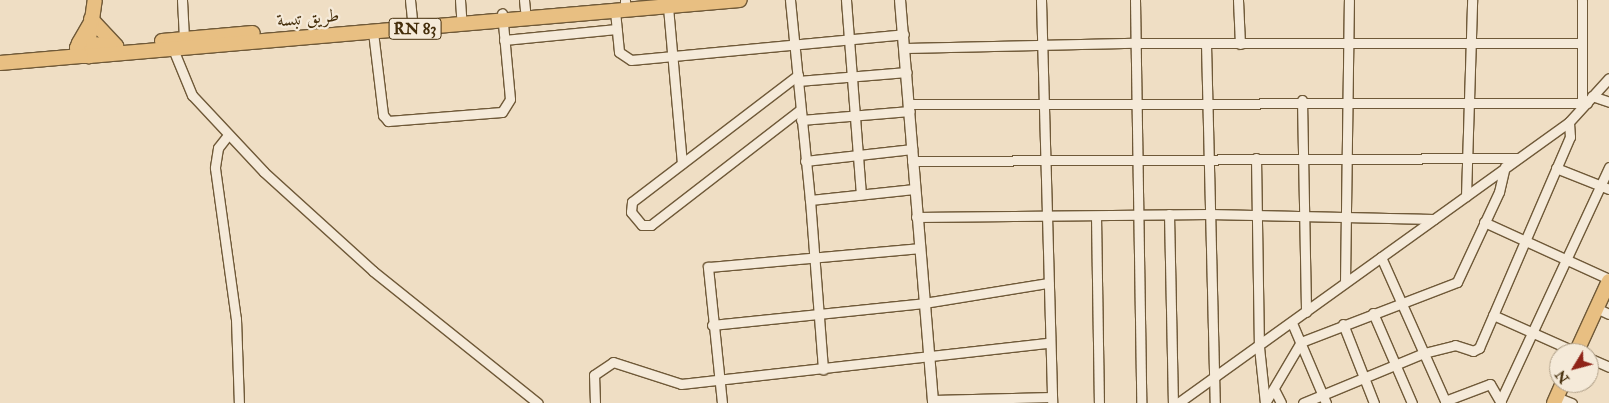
<!DOCTYPE html>
<html>
<head>
<meta charset="utf-8">
<style>
	body { margin:0 }
	#map { position:relative; width:1609px; height:403px; overflow:hidden; background:#efdec4; font-family:"IM FELL Double Pica",Amiri,serif }
	div>[style] { position:absolute }
	.roads { filter:drop-shadow(1px 0 #6f5938) drop-shadow(-1px 0 #6f5938) drop-shadow(0 1px #6f5938) drop-shadow(0 -1px #6f5938) }
	.minor>* { height:9px; margin:-4.5px; padding:0 4.5px; transform-origin:4.5px; border-radius:4.5px; background:#f5ead9 }
	.tertiary>* { height:10px; margin:-5px; padding:0 5px; transform-origin:5px; border-radius:5px; background:#f5ead9 }
	.primary>* { height:14px; margin:-7px; padding:0 7px; transform-origin:7px; border-radius:7px; background:#e8bf82 }
	span { translate:-50% -50%; white-space:nowrap; text-align:center; line-height:1.15; -webkit-text-stroke:4.5px #f5ead9; paint-order:stroke }
	.shield-label span { padding:1px 4px; background:#f5ead9; border:1px solid; border-radius:4px; -webkit-text-stroke-width:0 }
	.shield-label { font-size:16px; color:#442d0a; font-weight:700 }
	.street-label { font-size:18px; color:#442d0a }
	.north { position:absolute; left:1549px; top:343px; width:50px; height:50px; box-sizing:border-box; background:#f5ead9; border:1px solid #ae9e86; border-radius:50%; rotate:233deg; font-size:14px; font-weight:700; line-height:20px; text-align:center; color:#442d0a }
	.north::after { content:''; display:block; margin:auto; width:18px; height:22px; background:#8f2418; clip-path:polygon(50% 0,100% 100%,50% 72%,0 100%) }
</style>
</head>
<body>
<div id="map">
	<div class="roads">
		<div class="minor">
			<i style="left:182px;top:0;width:38px;rotate:87deg"></i>
			<i style="left:410px;top:0;width:20px;rotate:84deg"></i>
			<i style="left:460px;top:0;width:16px;rotate:86deg"></i>
			<i style="left:524px;top:0;width:10px;rotate:84deg"></i>
			<i style="left:625px;top:0;width:2px;rotate:90deg"></i>
			<i style="left:790px;top:0;width:201px;rotate:84.3deg"></i>
			<i style="left:810px;top:200px;width:105px;rotate:-6deg"></i>
			<i style="left:846px;top:0;width:195px;rotate:85.6deg"></i>
			<i style="left:1041px;top:0;width:403px;rotate:88.4deg"></i>
			<i style="left:1135px;top:0;width:403px;rotate:89.1deg"></i>
			<i style="left:1238px;top:0;width:44px;rotate:87.4deg"></i>
			<i style="left:668px;top:7px;width:157px;rotate:84.9deg"></i>
			<i style="left:615px;top:11px;width:41px;rotate:84.4deg"></i>
			<i style="left:619px;top:52px;width:14px;rotate:34deg"></i>
			<i style="left:631px;top:60px;width:274px;rotate:-5.4deg"></i>
			<i style="left:373px;top:32px;width:84px;rotate:83.1deg"></i>
			<i style="left:383px;top:115px;width:8px;rotate:50deg"></i>
			<i style="left:388px;top:121px;width:114px;rotate:-4.5deg"></i>
			<i style="left:502px;top:112px;width:15px;rotate:-58deg"></i>
			<i style="left:510px;top:99px;width:86px;rotate:-95.3deg"></i>
			<i style="left:504px;top:40px;width:113px;rotate:-5.6deg"></i>
			<i style="left:1206px;top:44px;width:359px;rotate:88.6deg"></i>
			<i style="left:906px;top:48px;width:229px;rotate:-1.3deg"></i>
			<i style="left:1135px;top:43px;width:447px"></i>
			<i style="left:173px;top:49px;width:50px;rotate:67.6deg"></i>
			<i style="left:192px;top:95px;width:105px;rotate:46.9deg"></i>
			<i style="left:264px;top:172px;width:147px;rotate:42.2deg"></i>
			<i style="left:373px;top:271px;width:211px;rotate:38.7deg"></i>
			<i style="left:798px;top:75px;width:209px;rotate:142.6deg"></i>
			<i style="left:632px;top:202px;width:10px;rotate:96deg"></i>
			<i style="left:631px;top:212px;width:17px;rotate:50deg"></i>
			<i style="left:642px;top:225px;width:9px"></i>
			<i style="left:651px;top:225px;width:188px;rotate:-37.7deg"></i>
			<i style="left:798px;top:81px;width:109px;rotate:-4.7deg"></i>
			<i style="left:1592px;top:96px;width:18px;rotate:19deg"></i>
			<i style="left:1302px;top:100px;width:212px;rotate:88.9deg"></i>
			<i style="left:1582px;top:102px;width:102px;rotate:-90deg"></i>
			<i style="left:909px;top:104px;width:678px;rotate:-0.08deg"></i>
			<i style="left:801px;top:120px;width:109px;rotate:-4.7deg"></i>
			<i style="left:228px;top:135px;width:16px;rotate:128deg"></i>
			<i style="left:218px;top:148px;width:20px;rotate:99deg"></i>
			<i style="left:215px;top:168px;width:152px;rotate:82.1deg"></i>
			<i style="left:236px;top:319px;width:84px;rotate:88deg"></i>
			<i style="left:1256px;top:158px;width:189px;rotate:89.1deg"></i>
			<i style="left:1259px;top:347px;width:56px;rotate:83.9deg"></i>
			<i style="left:805px;top:161px;width:108px;rotate:-6.4deg"></i>
			<i style="left:912px;top:161px;width:606px;rotate:-0.28deg"></i>
			<i style="left:1556px;top:168px;width:57px;rotate:21.6deg"></i>
			<i style="left:1466px;top:196px;width:196px;rotate:-88.2deg"></i>
			<i style="left:810px;top:200px;width:170px;rotate:85.6deg"></i>
			<i style="left:1169px;top:214px;width:189px;rotate:88.8deg"></i>
			<i style="left:1096px;top:216px;width:187px;rotate:89.1deg"></i>
			<i style="left:916px;top:217px;width:293px;rotate:-0.6deg"></i>
			<i style="left:1209px;top:214px;width:225px;rotate:1.3deg"></i>
			<i style="left:1484px;top:222px;width:137px;rotate:24.5deg"></i>
			<i style="left:1381px;top:257px;width:160px;rotate:66deg"></i>
			<i style="left:1345px;top:282px;width:282px;rotate:-89.2deg"></i>
			<i style="left:1596px;top:308px;width:14px;rotate:25deg"></i>
			<i style="left:1373px;top:313px;width:98px;rotate:66.6deg"></i>
			<i style="left:1493px;top:315px;width:93px;rotate:24.1deg"></i>
			<i style="left:1292px;top:323px;width:87px;rotate:67deg"></i>
			<i style="left:1343px;top:324px;width:85px;rotate:68.6deg"></i>
			<i style="left:712px;top:325px;width:213px;rotate:-5.9deg"></i>
			<i style="left:924px;top:303px;width:126px;rotate:-9.2deg"></i>
			<i style="left:1589px;top:358px;width:22px;rotate:24deg"></i>
			<i style="left:1275px;top:391px;width:13px;rotate:63deg"></i>
			<i style="left:1556px;top:397px;width:17px;rotate:21deg"></i>
			<i style="left:933px;top:400px;width:119px;rotate:-1.4deg"></i>
			<i style="left:1445px;top:401px;width:48px;rotate:-20.7deg"></i>
			<i style="left:1490px;top:384px;width:22px;rotate:60deg"></i>
			<i style="left:1500px;top:402px;width:259px;rotate:-65.1deg"></i>
			<i style="left:595px;top:403px;width:28px;rotate:-92deg"></i>
			<i style="left:594px;top:375px;width:23px;rotate:-34deg"></i>
			<i style="left:613px;top:362px;width:71px;rotate:17.9deg"></i>
			<i style="left:681px;top:384px;width:370px;rotate:-6.4deg"></i>
			<i style="left:722px;top:403px;width:137px;rotate:-95.9deg"></i>
			<i style="left:708px;top:267px;width:212px;rotate:-5.1deg"></i>
			<i style="left:1178px;top:403px;width:481px;rotate:-35.7deg"></i>
			<i style="left:1569px;top:122px;width:59px;rotate:-47.7deg"></i>
			<i style="left:1265px;top:403px;width:71px;rotate:-59.5deg"></i>
			<i style="left:1301px;top:342px;width:167px;rotate:-21deg"></i>
			<i style="left:1457px;top:282px;width:99px;rotate:-65deg"></i>
			<i style="left:1499px;top:192px;width:26px;rotate:-77deg"></i>
			<i style="left:1303px;top:403px;width:131px;rotate:-22.5deg"></i>
			<i style="left:1424px;top:353px;width:32px;rotate:-14deg"></i>
			<i style="left:1455px;top:345px;width:19px;rotate:18deg"></i>
			<i style="left:1473px;top:351px;width:7px;rotate:-27deg"></i>
			<i style="left:1479px;top:348px;width:230px;rotate:-66.7deg"></i>
			<i style="left:1570px;top:137px;width:15px;rotate:-94deg"></i>
		</div>
		<div class="tertiary">
			<i style="left:900px;top:0;width:404px;rotate:85.3deg"></i>
		</div>
		<div class="primary">
			<i style="left:91px;top:19px;width:37px;rotate:47deg"></i>
			<i style="left:90px;top:34px;width:34px;rotate:-82deg"></i>
			<i style="left:81px;top:41px;width:12px;rotate:14deg"></i>
			<i style="left:93px;top:44px;width:13px;rotate:108deg"></i>
			<i style="left:89px;top:56px;width:8px;rotate:180deg"></i>
			<i style="left:81px;top:56px;width:9px;rotate:-117deg"></i>
			<i style="left:77px;top:48px;width:5px;rotate:-68deg"></i>
			<i style="left:79px;top:43px;width:22px;rotate:-60deg"></i>
			<i style="left:162px;top:41px;width:91px;rotate:-5deg"></i>
			<i style="left:93px;top:44px;width:23px;rotate:5deg"></i>
			<i style="left:89px;top:56px;width:653px;rotate:-4.92deg"></i>
			<i style="left:0;top:63px;width:81px;rotate:-4.9deg"></i>
			<i style="left:1576px;top:353px;width:79px;rotate:-65.4deg"></i>
			<i style="left:1554px;top:403px;width:22px;rotate:-66deg"></i>
		</div>
	</div>
	<div class="shield-label">
		<span style="left:415px;top:29px">RN 83</span>
	</div>
	<div class="street-label">
		<span style="left:308px;top:19px;rotate:-5deg">طريق تبسة</span>
	</div>
	<div class="north">N</div>
</div>
</body>
</html>
